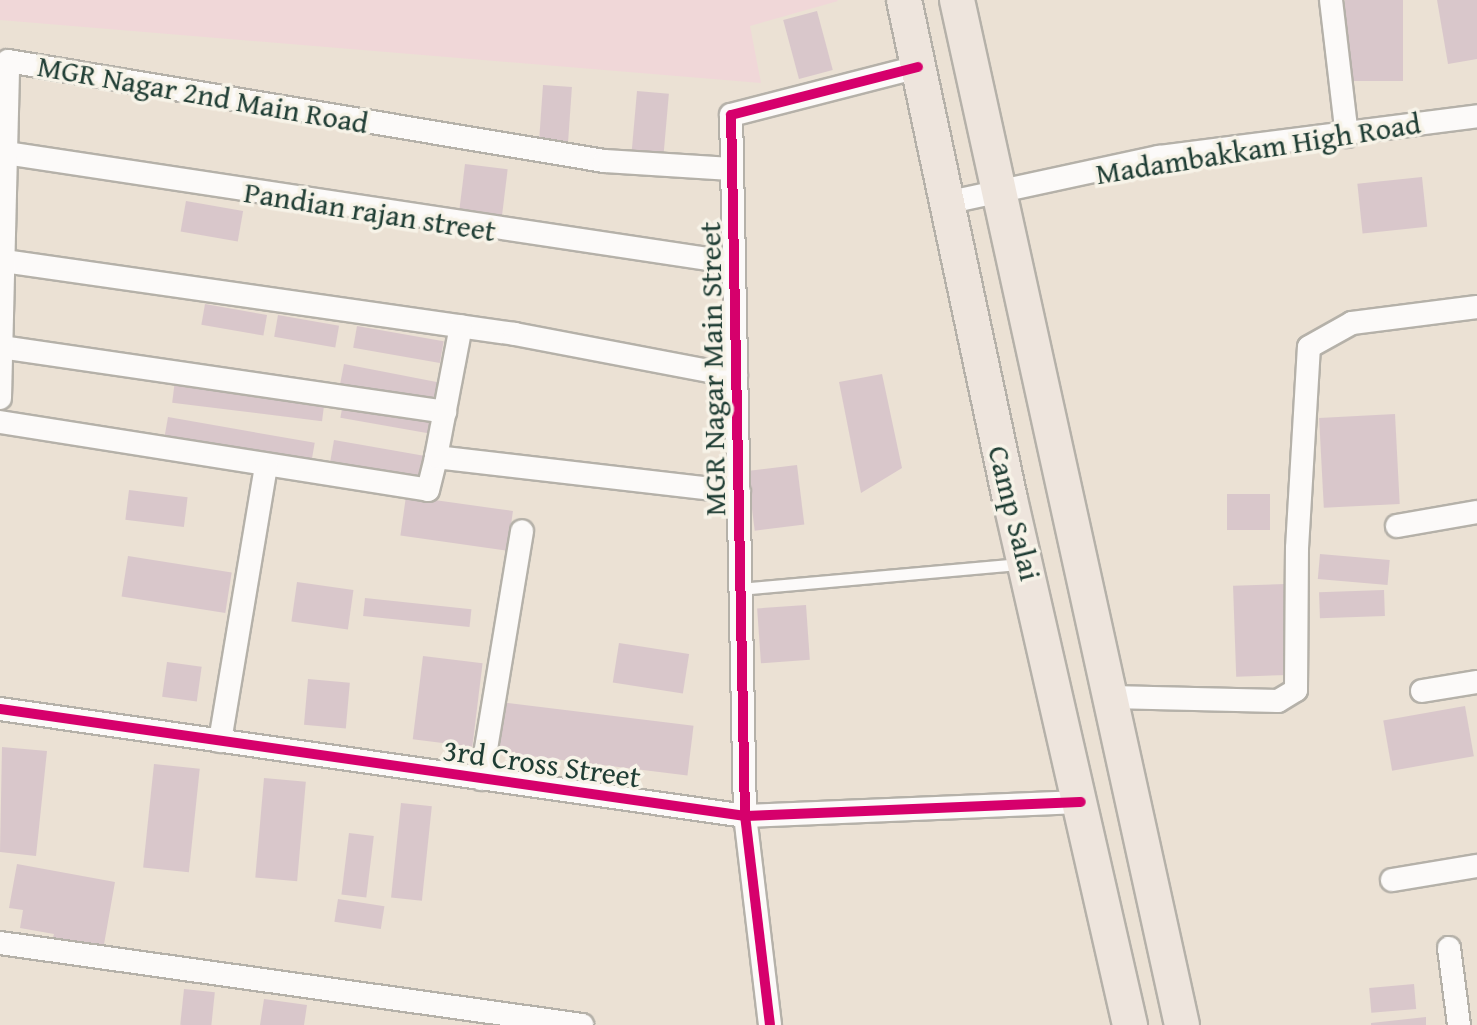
<!DOCTYPE html>
<html>
<head>
<meta charset="utf-8">
<style>
	body { margin:0 }
	#map { position:relative; width:1477px; height:1025px; overflow:hidden; background:#ebe1d4; font-family:"Gentium Book Plus",serif }
	div>[style] { position:absolute }
	.built>* { inset:0; background:#f0d7d8 }
	.building>* { inset:0; background:#d9c7cb; transform-origin:0 0 }
	.roads { filter:drop-shadow(2px 0 #b5b1a9) drop-shadow(-2px 0 #b5b1a9) drop-shadow(0 2px #b5b1a9) drop-shadow(0 -2px #b5b1a9) }
	.lane>* { height:11px; margin:-5.5px; padding:0 5.5px; transform-origin:5.5px; border-radius:5.5px; background:#fcfaf9 }
	.street>* { height:22px; margin:-11px; padding:0 11px; transform-origin:11px; border-radius:11px; background:#fcfaf9 }
	.primary>* { height:34px; margin:-17px; padding:0 17px; transform-origin:17px; border-radius:17px; background:#eee5dd }
	.cycleway>* { height:10px; margin:-5px; padding:0 5px; transform-origin:5px; border-radius:5px; background:#d6006c }
	span { translate:-50% -50%; white-space:nowrap; text-align:center; line-height:1.15; -webkit-text-stroke:7px #f7f3e8; paint-order:stroke }
	.street-label { font-size:30px; color:#1f3d34 }
</style>
</head>
<body>
<div id="map">
	<div class="built">
		<i style="clip-path:polygon(0 0,837px 0,838px 1px,750px 26px,761px 83px,0 20px)"></i>
	</div>
	<div class="building">
		<i style="left:1345px;top:0;width:58px;height:81px"></i>
		<i style="clip-path:polygon(1437px 0,1477px 0,1477px 59px,1448px 64px)"></i>
		<i style="left:817px;top:11px;width:61px;height:35px;rotate:75deg"></i>
		<i style="left:543px;top:85px;width:29px;height:61px;rotate:4deg"></i>
		<i style="left:637px;top:91px;width:32px;height:59px;rotate:5deg"></i>
		<i style="left:465px;top:164px;width:43px;height:49px;rotate:7deg"></i>
		<i style="left:1422px;top:177px;width:50px;height:65px;rotate:84deg"></i>
		<i style="left:186px;top:201px;width:58px;height:31px;rotate:10deg"></i>
		<i style="left:205px;top:304px;width:63px;height:21px;rotate:10deg"></i>
		<i style="left:278px;top:315px;width:62px;height:22px;rotate:10deg"></i>
		<i style="left:357px;top:326px;width:88px;height:22px;rotate:10deg"></i>
		<i style="left:344px;top:364px;width:97px;height:26px;rotate:11deg"></i>
		<i style="clip-path:polygon(882px 374px,902px 468px,861px 493px,839px 382px)"></i>
		<i style="left:175px;top:380px;width:151px;height:23px;rotate:7deg"></i>
		<i style="left:343px;top:403px;width:92px;height:15px;rotate:10deg"></i>
		<i style="left:1395px;top:414px;width:90px;height:76px;rotate:87deg"></i>
		<i style="left:168px;top:417px;width:149px;height:22px;rotate:10deg"></i>
		<i style="left:334px;top:440px;width:94px;height:24px;rotate:10deg"></i>
		<i style="left:797px;top:465px;width:60px;height:50px;rotate:83deg"></i>
		<i style="left:129px;top:490px;width:59px;height:30px;rotate:7deg"></i>
		<i style="left:1227px;top:494px;width:43px;height:36px"></i>
		<i style="left:406px;top:496px;width:108px;height:40px;rotate:8deg"></i>
		<i style="left:1320px;top:554px;width:70px;height:25px;rotate:5deg"></i>
		<i style="left:128px;top:556px;width:105px;height:41px;rotate:9deg"></i>
		<i style="left:297px;top:582px;width:57px;height:40px;rotate:8deg"></i>
		<i style="left:1285px;top:584px;width:91px;height:52px;rotate:88deg"></i>
		<i style="left:1384px;top:590px;width:26px;height:65px;rotate:88deg"></i>
		<i style="left:365px;top:598px;width:107px;height:18px;rotate:6deg"></i>
		<i style="left:806px;top:605px;width:55px;height:49px;rotate:86deg"></i>
		<i style="left:619px;top:643px;width:71px;height:40px;rotate:9deg"></i>
		<i style="left:423px;top:656px;width:60px;height:84px;rotate:7deg"></i>
		<i style="left:167px;top:662px;width:35px;height:35px;rotate:8deg"></i>
		<i style="left:308px;top:679px;width:42px;height:46px;rotate:5deg"></i>
		<i style="left:500px;top:702px;width:195px;height:50px;rotate:7deg"></i>
		<i style="left:1465px;top:706px;width:51px;height:83px;rotate:80deg"></i>
		<i style="clip-path:polygon(2px 747px,47px 751px,36px 856px,0 852px)"></i>
		<i style="left:154px;top:764px;width:46px;height:104px;rotate:6deg"></i>
		<i style="left:264px;top:778px;width:42px;height:100px;rotate:5deg"></i>
		<i style="left:401px;top:803px;width:31px;height:95px;rotate:6deg"></i>
		<i style="left:349px;top:833px;width:25px;height:62px;rotate:7deg"></i>
		<i style="clip-path:polygon(17px 864px,115px 882px,103px 950px,52px 941px,54px 934px,20px 928px,23px 910px,9px 908px)"></i>
		<i style="left:338px;top:899px;width:47px;height:23px;rotate:9deg"></i>
		<i style="left:1414px;top:984px;width:25px;height:45px;rotate:85deg"></i>
		<i style="left:184px;top:989px;width:31px;height:36px;rotate:6deg"></i>
		<i style="clip-path:polygon(264px 999px,307px 1005px,304px 1025px,260px 1025px)"></i>
		<i style="clip-path:polygon(1426px 1017px,1426px 1025px,1371px 1025px,1371px 1023px)"></i>
	</div>
	<div class="roads">
		<div class="lane">
			<i style="left:739px;top:589px;width:283px;rotate:-5.1deg"></i>
		</div>
		<div class="street">
			<i style="left:1331px;top:0;width:137px;rotate:83.3deg"></i>
			<i style="left:6px;top:153px;width:736px;rotate:8.59deg"></i>
			<i style="left:946px;top:203px;width:218px;rotate:-12.2deg"></i>
			<i style="left:1159px;top:157px;width:321px;rotate:-7.3deg"></i>
			<i style="left:4px;top:261px;width:516px;rotate:8.13deg"></i>
			<i style="left:515px;top:334px;width:225px;rotate:10.8deg"></i>
			<i style="left:1px;top:347px;width:449px;rotate:8.3deg"></i>
			<i style="left:0;top:398px;width:337px;rotate:-88.6deg"></i>
			<i style="left:8px;top:61px;width:604px;rotate:9.52deg"></i>
			<i style="left:604px;top:161px;width:128px;rotate:3.6deg"></i>
			<i style="left:0;top:422px;width:433px;rotate:9deg"></i>
			<i style="left:428px;top:490px;width:34px;rotate:-76deg"></i>
			<i style="left:436px;top:457px;width:305px;rotate:6.6deg"></i>
			<i style="left:436px;top:457px;width:133px;rotate:-79.2deg"></i>
			<i style="left:1397px;top:526px;width:81px;rotate:-9.9deg"></i>
			<i style="left:1422px;top:691px;width:56px;rotate:-9.3deg"></i>
			<i style="left:1111px;top:697px;width:167px;rotate:1.4deg"></i>
			<i style="left:1278px;top:701px;width:21px;rotate:-31deg"></i>
			<i style="left:1296px;top:690px;width:142px;rotate:-89.6deg"></i>
			<i style="left:1297px;top:548px;width:201px;rotate:-86.6deg"></i>
			<i style="left:1309px;top:347px;width:49px;rotate:-29.2deg"></i>
			<i style="left:1352px;top:323px;width:126px;rotate:-7.3deg"></i>
			<i style="left:0;top:709px;width:753px;rotate:8.17deg"></i>
			<i style="left:745px;top:816px;width:336px;rotate:-2.4deg"></i>
			<i style="left:220px;top:741px;width:280px;rotate:-80.5deg"></i>
			<i style="left:481px;top:779px;width:251px;rotate:-80.6deg"></i>
			<i style="left:1392px;top:880px;width:86px;rotate:-9.4deg"></i>
			<i style="left:0;top:943px;width:588px;rotate:8.02deg"></i>
			<i style="left:1449px;top:948px;width:78px;rotate:82.6deg"></i>
			<i style="left:770px;top:1025px;width:210px;rotate:-96.8deg"></i>
			<i style="left:745px;top:816px;width:701px;rotate:-91.14deg"></i>
			<i style="left:731px;top:115px;width:193px;rotate:-14.4deg"></i>
		</div>
		<div class="primary">
			<i style="left:904px;top:0;width:510px;rotate:78.01deg"></i>
			<i style="left:1010px;top:499px;width:540px;rotate:77.15deg"></i>
			<i style="left:957px;top:0;width:1049px;rotate:77.62deg"></i>
		</div>
	</div>
	<div class="cycleway">
		<i style="left:0;top:709px;width:753px;rotate:8.17deg"></i>
		<i style="left:745px;top:816px;width:336px;rotate:-2.4deg"></i>
		<i style="left:770px;top:1025px;width:210px;rotate:-96.8deg"></i>
		<i style="left:745px;top:816px;width:701px;rotate:-91.14deg"></i>
		<i style="left:731px;top:115px;width:193px;rotate:-14.4deg"></i>
	</div>
	<div class="street-label">
		<span style="left:203px;top:94px;rotate:10deg">MGR Nagar 2nd Main Road</span>
		<span style="left:1258px;top:148px;rotate:-9deg">Madambakkam High Road</span>
		<span style="left:370px;top:211px;rotate:9deg">Pandian rajan street</span>
		<span style="left:712px;top:369px;rotate:-91deg">MGR Nagar Main Street</span>
		<span style="left:1015px;top:513px;rotate:76deg">Camp Salai</span>
		<span style="left:542px;top:763px;rotate:8deg">3rd Cross Street</span>
	</div>
</div>
</body>
</html>
